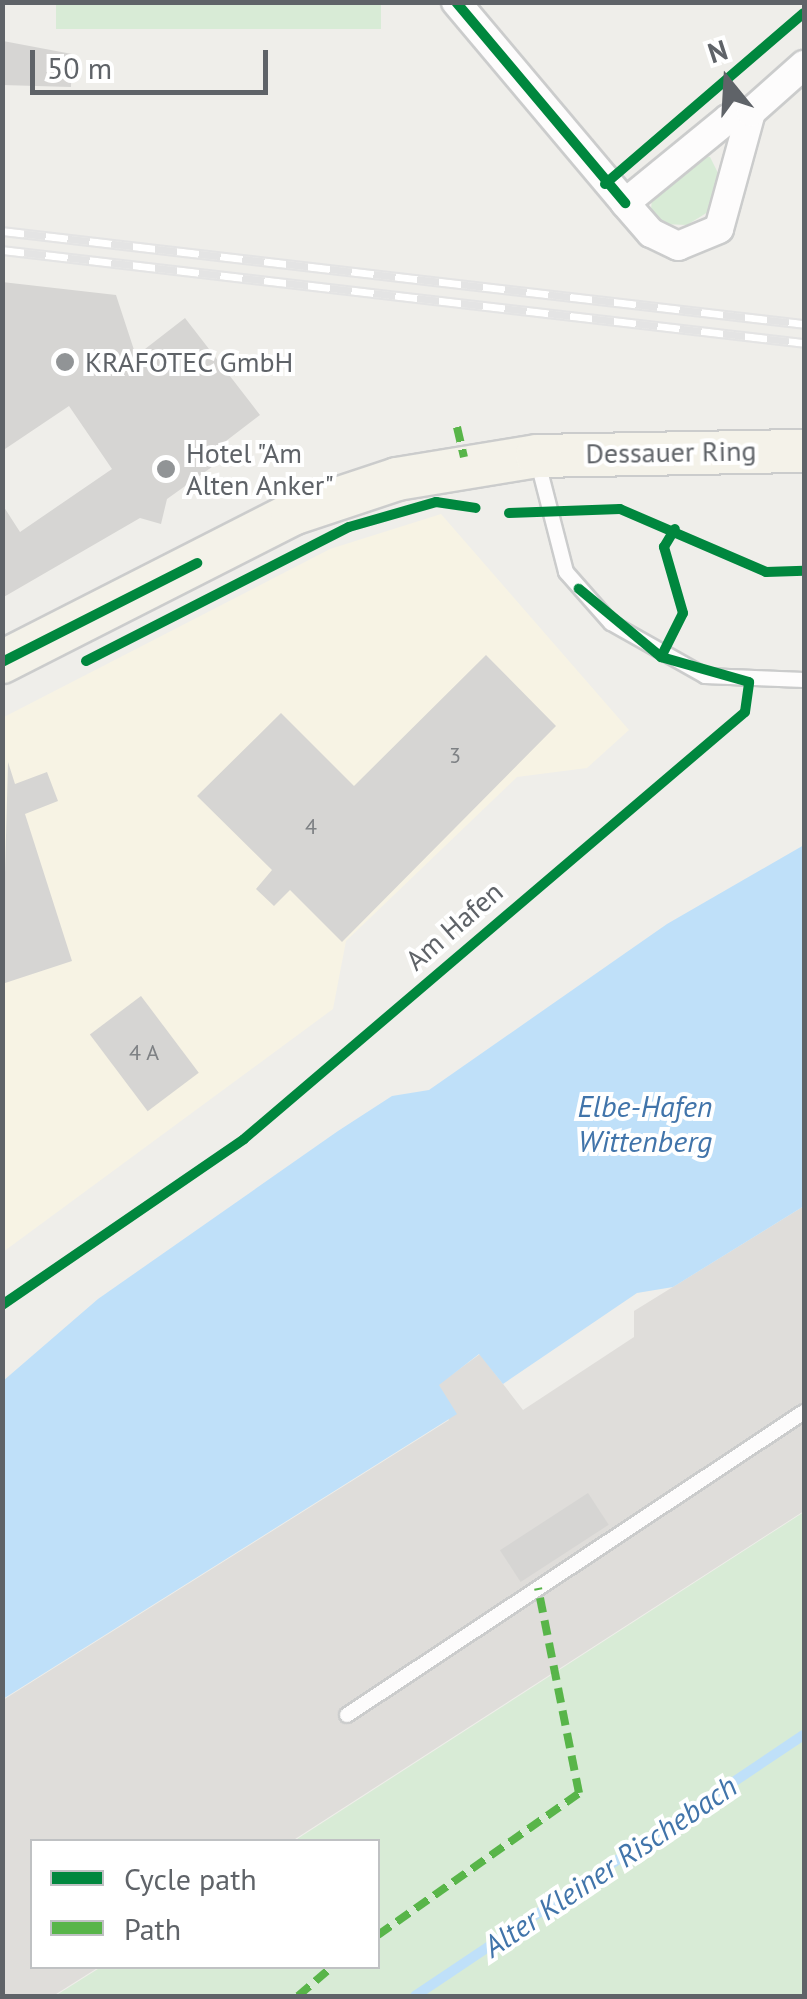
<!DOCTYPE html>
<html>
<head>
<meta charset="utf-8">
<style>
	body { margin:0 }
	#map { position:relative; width:807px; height:1999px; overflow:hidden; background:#efeeea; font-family:"PT Sans",sans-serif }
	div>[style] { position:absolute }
	.commercial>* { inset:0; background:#f7f3e4 }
	.industrial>* { inset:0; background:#dfddda }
	.green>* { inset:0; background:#d8ebd6; transform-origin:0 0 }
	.water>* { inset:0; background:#bfe0f9 }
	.stream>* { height:10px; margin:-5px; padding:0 5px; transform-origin:5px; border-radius:5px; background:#bfe0f9 }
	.building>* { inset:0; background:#d6d5d3; transform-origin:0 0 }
	.roads { filter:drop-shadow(2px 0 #cbcccc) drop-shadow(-2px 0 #cbcccc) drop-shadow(0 2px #cbcccc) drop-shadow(0 -2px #cbcccc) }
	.service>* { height:14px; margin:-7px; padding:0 7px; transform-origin:7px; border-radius:7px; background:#fdfcfc }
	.minor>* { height:28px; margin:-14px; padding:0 14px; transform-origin:14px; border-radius:14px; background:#fdfcfc }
	.primary>* { height:42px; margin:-21px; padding:0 21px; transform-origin:21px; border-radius:21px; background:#f4f2e9 }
	.rail>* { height:11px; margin-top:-5.5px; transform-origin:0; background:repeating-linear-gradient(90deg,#fff 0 22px,#e4e4e4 0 44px); box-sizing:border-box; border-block:2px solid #e4e4e4 }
	.quiet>* { height:8px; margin-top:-4px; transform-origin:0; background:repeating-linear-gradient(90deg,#58b549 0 15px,transparent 0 23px) }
	.cycleway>* { height:10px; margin:-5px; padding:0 5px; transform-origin:5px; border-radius:5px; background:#00873e }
	.dots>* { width:28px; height:28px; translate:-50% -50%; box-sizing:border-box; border:5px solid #fff; border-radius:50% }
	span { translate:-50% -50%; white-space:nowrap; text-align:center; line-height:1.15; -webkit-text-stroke:8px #fff; paint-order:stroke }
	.number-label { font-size:22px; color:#7e8184 }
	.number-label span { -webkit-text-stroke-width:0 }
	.poi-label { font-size:28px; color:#5f6368 }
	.left { translate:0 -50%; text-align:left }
	.street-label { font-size:28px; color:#5f6368 }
	.water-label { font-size:30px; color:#4174aa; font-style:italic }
	.frame { position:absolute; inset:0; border:5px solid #5f6368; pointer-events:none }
	.legend { position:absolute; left:30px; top:1839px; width:350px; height:130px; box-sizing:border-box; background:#fff; border:2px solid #bfc1c3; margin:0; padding:12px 18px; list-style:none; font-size:30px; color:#5f6368 }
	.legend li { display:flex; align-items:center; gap:20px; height:50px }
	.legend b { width:50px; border:2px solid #bfc1c3 }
	.north { position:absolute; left:677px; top:30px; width:100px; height:100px; -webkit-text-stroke:8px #fff; paint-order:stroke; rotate:342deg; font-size:28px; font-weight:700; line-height:40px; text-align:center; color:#5f6368 }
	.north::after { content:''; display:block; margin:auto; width:35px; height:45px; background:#5f6368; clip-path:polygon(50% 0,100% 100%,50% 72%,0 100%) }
	.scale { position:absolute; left:30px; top:50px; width:238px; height:45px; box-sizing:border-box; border:5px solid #5f6368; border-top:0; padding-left:12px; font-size:30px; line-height:35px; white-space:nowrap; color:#5f6368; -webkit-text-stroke:8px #fff; paint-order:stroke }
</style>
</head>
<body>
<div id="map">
	<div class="commercial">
		<i style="clip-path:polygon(441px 514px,629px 730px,587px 768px,517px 777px,346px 941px,333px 1009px,3px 1252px,2px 718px,330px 549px)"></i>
	</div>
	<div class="industrial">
		<i style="clip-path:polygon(804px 1206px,804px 1511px,292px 1841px,32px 1842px,32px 1966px,99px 1967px,53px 1996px,3px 1996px,3px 1700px,449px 1420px,432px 1389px,480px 1354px,523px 1410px,634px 1337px,634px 1311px)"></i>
	</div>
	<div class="green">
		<i style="left:56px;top:3px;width:325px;height:26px"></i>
		<i style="clip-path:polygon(696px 156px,710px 157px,718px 173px,708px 212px,687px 225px,663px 224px,651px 212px,652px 194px)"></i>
		<i style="clip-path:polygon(804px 1512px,804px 1996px,55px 1996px,101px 1967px,378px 1966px,378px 1842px,294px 1841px)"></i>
	</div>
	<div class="water">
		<i style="clip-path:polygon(804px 845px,804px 1206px,673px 1287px,637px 1293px,503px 1384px,479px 1354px,439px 1385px,457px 1414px,3px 1699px,3px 1381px,98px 1299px,338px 1131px,392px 1096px,429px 1090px,667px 924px)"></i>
	</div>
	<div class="stream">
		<i style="left:415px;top:1996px;width:468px;rotate:-33.9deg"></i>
	</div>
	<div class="building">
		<i style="clip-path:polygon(3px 41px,72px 54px,71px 87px,2px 85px)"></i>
		<i style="clip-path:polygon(2px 282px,116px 295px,136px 356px,185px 318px,260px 415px,209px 454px,216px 464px,167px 499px,161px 524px,140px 518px,2px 598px,2px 504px,20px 532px,112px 469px,69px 406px,2px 451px)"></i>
		<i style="clip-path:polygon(486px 655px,556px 726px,342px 942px,290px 890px,274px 906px,256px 889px,272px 870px,197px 796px,281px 713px,354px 786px)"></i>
		<i style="clip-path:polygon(8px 762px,15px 784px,47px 772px,58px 801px,25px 814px,72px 961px,2px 984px)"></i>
		<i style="left:141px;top:996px;width:96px;height:64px;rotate:53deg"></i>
		<i style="left:588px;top:1493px;width:38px;height:105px;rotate:57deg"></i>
	</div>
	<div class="roads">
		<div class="service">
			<i style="left:537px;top:459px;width:117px;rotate:75.6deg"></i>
			<i style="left:566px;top:572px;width:68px;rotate:48.6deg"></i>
			<i style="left:611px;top:623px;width:108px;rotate:29.4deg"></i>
			<i style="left:705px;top:676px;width:99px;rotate:2.3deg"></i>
			<i style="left:347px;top:1715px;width:548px;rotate:-33.55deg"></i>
		</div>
		<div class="minor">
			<i style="left:456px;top:2px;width:263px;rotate:49.9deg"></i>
			<i style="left:751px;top:112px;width:121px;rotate:105.3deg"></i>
			<i style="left:719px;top:229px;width:44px;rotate:157.5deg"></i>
			<i style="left:678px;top:246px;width:30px;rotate:-154deg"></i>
			<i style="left:651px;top:233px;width:40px;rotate:-131deg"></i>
			<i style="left:625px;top:203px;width:133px;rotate:-39.2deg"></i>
			<i style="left:728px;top:119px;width:24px;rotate:-17deg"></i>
			<i style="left:751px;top:112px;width:71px;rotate:-41.6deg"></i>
		</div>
		<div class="primary">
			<i style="left:2px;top:662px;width:326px;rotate:-27deg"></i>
			<i style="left:292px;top:514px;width:111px;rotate:-18.4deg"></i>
			<i style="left:397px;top:479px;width:142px;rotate:-9.3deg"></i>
			<i style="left:537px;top:456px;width:267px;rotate:-1.1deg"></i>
		</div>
	</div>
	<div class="rail">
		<i style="left:2px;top:231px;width:807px;rotate:6.61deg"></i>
		<i style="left:2px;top:250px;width:807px;rotate:6.61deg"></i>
	</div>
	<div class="quiet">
		<i style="left:457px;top:427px;width:31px;rotate:77deg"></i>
		<i style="left:378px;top:1935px;width:246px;rotate:-35.2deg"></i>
		<i style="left:579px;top:1793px;width:209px;rotate:-101.3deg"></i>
		<i style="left:298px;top:1996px;width:46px;rotate:-40.6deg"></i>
	</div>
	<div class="cycleway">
		<i style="left:456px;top:2px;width:263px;rotate:49.9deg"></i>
		<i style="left:605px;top:184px;width:262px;rotate:-40.7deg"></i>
		<i style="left:509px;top:513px;width:111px;rotate:-2.1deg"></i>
		<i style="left:620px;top:509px;width:159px;rotate:23.3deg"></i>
		<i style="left:766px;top:572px;width:38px;rotate:-2deg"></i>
		<i style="left:661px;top:657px;width:49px;rotate:-63.4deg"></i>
		<i style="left:683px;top:613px;width:69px;rotate:-106.1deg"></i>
		<i style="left:664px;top:547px;width:21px;rotate:-59deg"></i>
		<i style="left:86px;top:661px;width:295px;rotate:-27deg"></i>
		<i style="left:349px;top:527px;width:91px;rotate:-16deg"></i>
		<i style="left:436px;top:502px;width:40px;rotate:8.5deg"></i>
		<i style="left:2px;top:662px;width:219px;rotate:-26.9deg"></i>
		<i style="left:2px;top:1305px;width:293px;rotate:-34.4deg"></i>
		<i style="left:244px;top:1139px;width:658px;rotate:-40.44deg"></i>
		<i style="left:745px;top:712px;width:30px;rotate:-82deg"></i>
		<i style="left:749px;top:682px;width:91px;rotate:-164.1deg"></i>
		<i style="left:661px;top:657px;width:107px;rotate:-140.3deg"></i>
	</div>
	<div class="dots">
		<i style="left:65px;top:362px;background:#919496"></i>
		<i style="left:166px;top:469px;background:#919496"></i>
	</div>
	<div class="number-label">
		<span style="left:455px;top:756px">3</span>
		<span style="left:311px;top:827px">4</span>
		<span style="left:144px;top:1053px">4 A</span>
	</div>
	<div class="poi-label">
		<span class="left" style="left:85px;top:362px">KRAFOTEC GmbH</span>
		<span class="left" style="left:186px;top:469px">Hotel "Am<br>Alten Anker"</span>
	</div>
	<div class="street-label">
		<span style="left:671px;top:452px;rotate:-1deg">Dessauer Ring</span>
		<span style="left:454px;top:926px;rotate:-41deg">Am Hafen</span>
	</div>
	<div class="water-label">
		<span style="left:645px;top:1123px">Elbe-Hafen<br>Wittenberg</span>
		<span style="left:610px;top:1866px;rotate:-34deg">Alter Kleiner Rischebach</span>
	</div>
	<div class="frame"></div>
	<ul class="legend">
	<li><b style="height:12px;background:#00873e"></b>Cycle path</li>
	<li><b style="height:12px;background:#58b549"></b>Path</li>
	</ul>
	<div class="north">N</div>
	<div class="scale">50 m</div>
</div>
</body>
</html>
